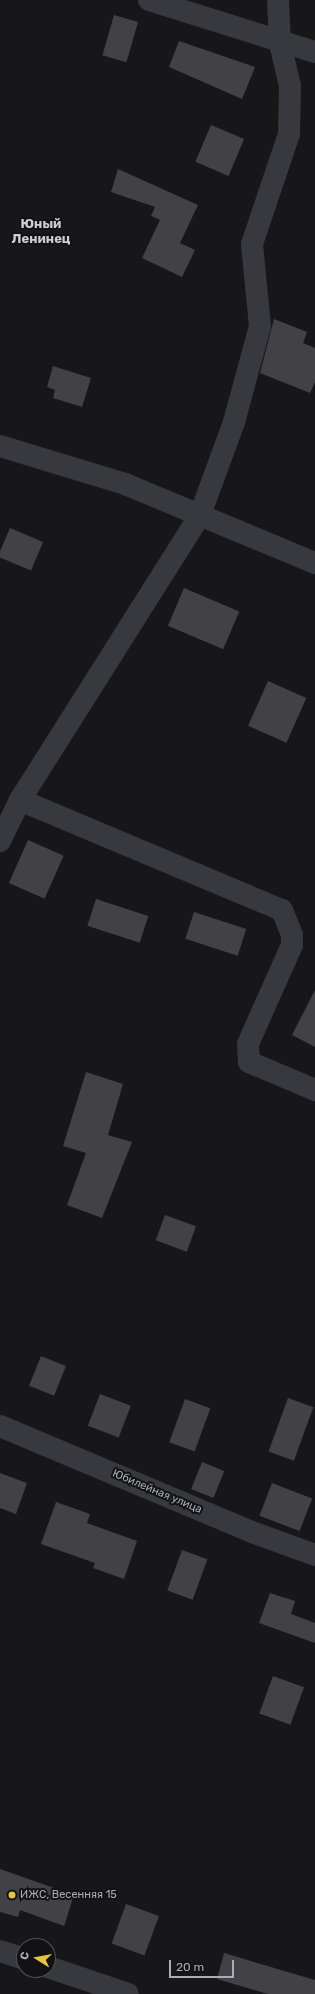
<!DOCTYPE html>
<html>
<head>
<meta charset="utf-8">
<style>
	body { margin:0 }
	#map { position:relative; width:315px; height:1994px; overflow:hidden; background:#171719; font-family:Rubik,sans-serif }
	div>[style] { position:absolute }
	.building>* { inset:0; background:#424246; transform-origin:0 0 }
	.minor>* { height:22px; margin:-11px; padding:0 11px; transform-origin:11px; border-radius:11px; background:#38393e }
	.dots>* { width:11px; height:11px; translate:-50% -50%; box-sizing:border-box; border:2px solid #121214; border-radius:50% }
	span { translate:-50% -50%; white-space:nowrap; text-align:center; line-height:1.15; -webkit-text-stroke:4px #121214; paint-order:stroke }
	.street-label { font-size:11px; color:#aaadb8 }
	.poi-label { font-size:11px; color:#aaadb8 }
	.left { translate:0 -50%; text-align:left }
	.quarter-label { font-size:13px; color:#cbccd4; font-weight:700 }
	.north { position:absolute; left:16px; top:1938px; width:40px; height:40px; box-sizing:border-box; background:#121214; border:1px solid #4f5056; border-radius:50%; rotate:281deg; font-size:11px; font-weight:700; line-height:16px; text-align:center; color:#aaadb8 }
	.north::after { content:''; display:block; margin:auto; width:14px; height:18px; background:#e5c443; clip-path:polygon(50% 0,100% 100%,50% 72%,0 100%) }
	.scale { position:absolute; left:169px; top:1960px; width:65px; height:18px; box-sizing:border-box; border:2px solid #aaadb8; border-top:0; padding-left:5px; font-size:12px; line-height:14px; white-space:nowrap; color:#aaadb8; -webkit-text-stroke:3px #121214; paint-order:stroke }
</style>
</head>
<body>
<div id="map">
	<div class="building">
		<i style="left:114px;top:15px;width:25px;height:42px;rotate:16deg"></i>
		<i style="clip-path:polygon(179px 41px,255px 67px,242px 99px,169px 67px)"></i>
		<i style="left:211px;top:125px;width:36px;height:40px;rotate:23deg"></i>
		<i style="clip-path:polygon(118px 169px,198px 205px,180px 243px,195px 250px,182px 277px,142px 258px,160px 220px,151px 216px,155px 207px,111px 192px)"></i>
		<i style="clip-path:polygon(274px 319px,307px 332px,303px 343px,315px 348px,315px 382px,310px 393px,260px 373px)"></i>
		<i style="clip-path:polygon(53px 366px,91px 378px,82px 407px,53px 398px,55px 390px,47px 387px)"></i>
		<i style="left:10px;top:528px;width:36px;height:31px;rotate:23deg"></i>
		<i style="left:184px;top:588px;width:60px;height:41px;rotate:23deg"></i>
		<i style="left:268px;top:681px;width:42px;height:49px;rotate:24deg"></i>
		<i style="left:28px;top:840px;width:39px;height:47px;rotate:24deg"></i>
		<i style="left:96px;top:899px;width:55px;height:28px;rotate:18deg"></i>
		<i style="left:194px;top:912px;width:55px;height:28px;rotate:18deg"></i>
		<i style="clip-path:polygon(315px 990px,315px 1047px,292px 1035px)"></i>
		<i style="clip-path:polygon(86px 1072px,123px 1084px,108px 1135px,132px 1142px,102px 1218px,67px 1205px,86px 1153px,63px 1146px)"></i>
		<i style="left:165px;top:1215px;width:33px;height:27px;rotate:20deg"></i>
		<i style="left:41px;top:1356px;width:27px;height:32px;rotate:22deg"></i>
		<i style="left:100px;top:1394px;width:33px;height:34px;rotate:21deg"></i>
		<i style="left:288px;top:1398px;width:27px;height:57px;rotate:20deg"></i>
		<i style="left:185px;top:1399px;width:27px;height:46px;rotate:20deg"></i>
		<i style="left:202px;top:1462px;width:24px;height:29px;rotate:22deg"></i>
		<i style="clip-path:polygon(0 1473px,27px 1483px,16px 1514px,0 1508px)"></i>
		<i style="left:272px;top:1483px;width:43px;height:35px;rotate:21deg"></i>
		<i style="clip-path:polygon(56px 1502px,90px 1514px,87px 1523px,137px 1541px,124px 1579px,93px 1568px,95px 1563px,41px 1544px)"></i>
		<i style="left:182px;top:1550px;width:27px;height:43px;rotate:20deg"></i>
		<i style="clip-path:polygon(270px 1593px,295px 1601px,291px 1614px,315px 1623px,315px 1643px,259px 1623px)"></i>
		<i style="left:273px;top:1676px;width:33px;height:40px;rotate:20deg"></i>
		<i style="clip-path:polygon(0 1869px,74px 1895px,64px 1926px,20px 1910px,18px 1917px,0 1912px)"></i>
		<i style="left:126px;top:1904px;width:35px;height:42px;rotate:20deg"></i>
		<i style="clip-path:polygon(224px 1953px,315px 1980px,315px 1994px,268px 1994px,217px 1979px)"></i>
	</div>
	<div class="minor">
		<i style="left:149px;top:0;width:174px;rotate:17.4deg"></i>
		<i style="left:0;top:446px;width:131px;rotate:16.9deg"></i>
		<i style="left:125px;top:484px;width:206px;rotate:22.6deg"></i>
		<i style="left:20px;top:800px;width:284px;rotate:22.8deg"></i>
		<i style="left:282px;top:910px;width:27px;rotate:68deg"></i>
		<i style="left:292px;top:935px;width:10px;rotate:90deg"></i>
		<i style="left:292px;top:945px;width:108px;rotate:114deg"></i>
		<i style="left:248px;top:1044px;width:18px;rotate:87deg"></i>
		<i style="left:249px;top:1062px;width:72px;rotate:23deg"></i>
		<i style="left:0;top:841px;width:46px;rotate:-64deg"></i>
		<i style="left:20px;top:800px;width:337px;rotate:-57.7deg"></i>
		<i style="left:200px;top:515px;width:99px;rotate:-69.9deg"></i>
		<i style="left:234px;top:422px;width:99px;rotate:-74.8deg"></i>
		<i style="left:260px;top:326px;width:82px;rotate:-95.6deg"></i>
		<i style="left:252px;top:244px;width:116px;rotate:-71.4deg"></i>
		<i style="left:289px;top:134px;width:48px;rotate:-88.8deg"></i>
		<i style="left:290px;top:86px;width:44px;rotate:-103.1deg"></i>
		<i style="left:280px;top:43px;width:43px;rotate:-92.7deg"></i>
		<i style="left:0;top:1426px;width:273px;rotate:22.8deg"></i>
		<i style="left:252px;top:1532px;width:67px;rotate:20.1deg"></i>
		<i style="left:0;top:1951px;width:25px;rotate:18deg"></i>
		<i style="left:48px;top:1967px;width:84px;rotate:18.6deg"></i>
	</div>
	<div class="dots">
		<i style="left:12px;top:1895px;background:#e5c443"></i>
	</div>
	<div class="street-label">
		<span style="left:157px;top:1492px;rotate:23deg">Юбилейная улица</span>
	</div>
	<div class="poi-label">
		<span class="left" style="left:20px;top:1895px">ИЖС, Весенняя 15</span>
	</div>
	<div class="quarter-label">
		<span style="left:41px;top:232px">Юный<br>Ленинец</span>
	</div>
	<div class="north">С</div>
	<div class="scale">20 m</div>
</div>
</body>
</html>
